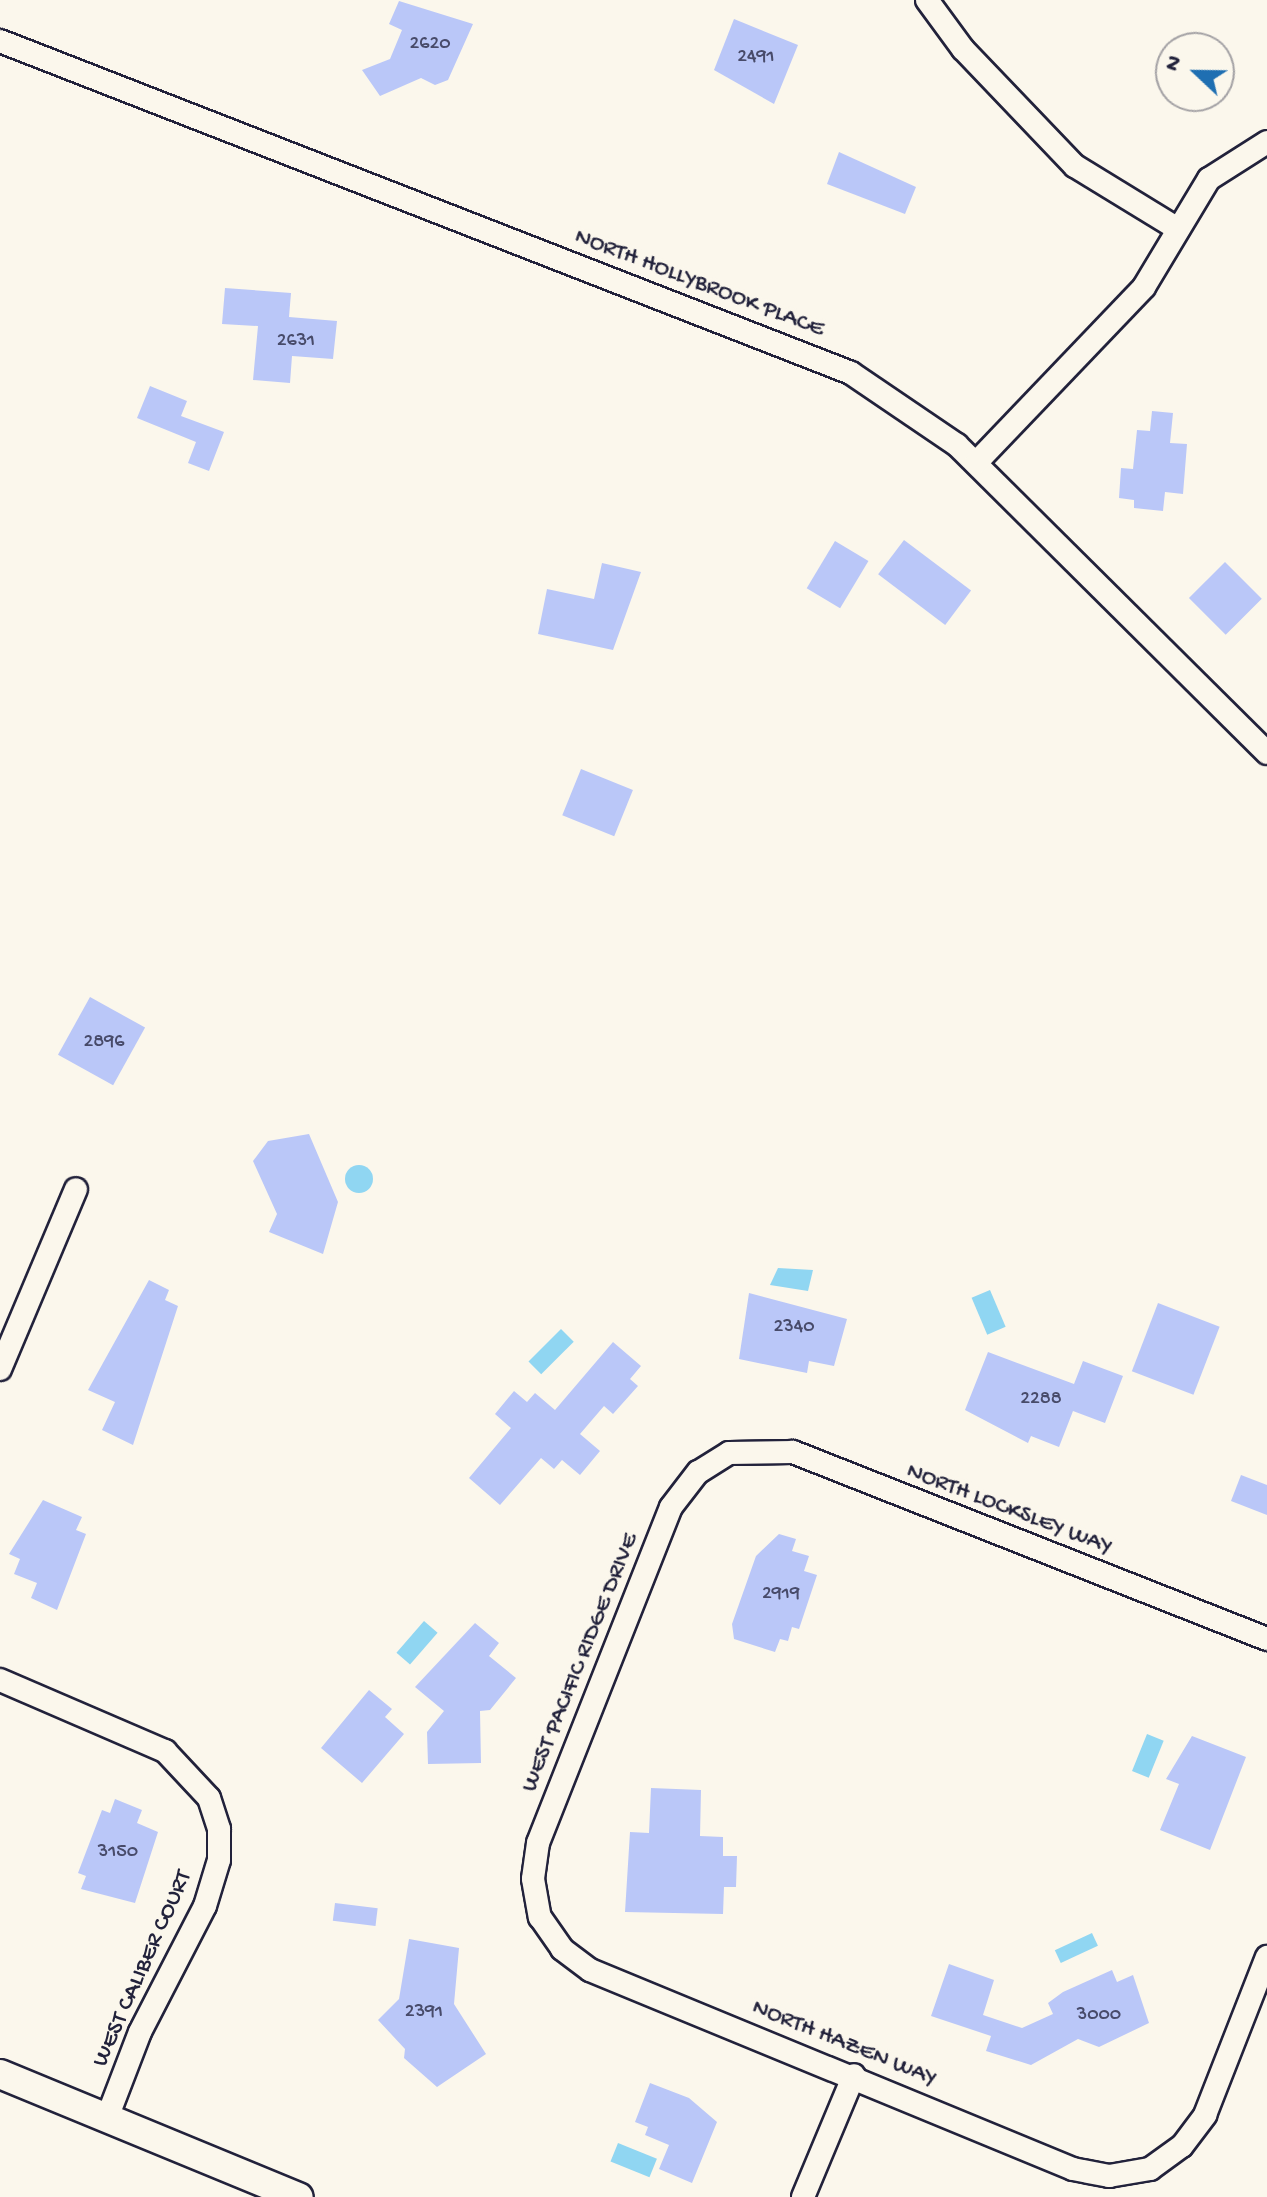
<!DOCTYPE html>
<html>
<head>
<meta charset="utf-8">
<style>
	body { margin:0 }
	#map { position:relative; width:1267px; height:2197px; overflow:hidden; background:#fbf7ec; font-family:"Gochi Hand",sans-serif }
	div>[style] { position:absolute }
	.water>* { inset:0; background:#90d6f2; transform-origin:0 0 }
	.round { border-radius:50% }
	.building>* { inset:0; background:#bac7f8; transform-origin:0 0 }
	.roads { filter:drop-shadow(2px 0 #22223b) drop-shadow(-2px 0 #22223b) drop-shadow(0 2px #22223b) drop-shadow(0 -2px #22223b) }
	.minor>* { height:22px; margin:-11px; padding:0 11px; transform-origin:11px; border-radius:11px; background:#fbf7ec }
	.tertiary>* { height:28px; margin:-14px; padding:0 14px; transform-origin:14px; border-radius:14px; background:#fbf7ec }
	span { translate:-50% -50%; white-space:nowrap; text-align:center; line-height:1.15; -webkit-text-stroke:8px #fbf7ec; paint-order:stroke }
	.number-label { font-size:20px; color:#484b6a }
	.number-label span { -webkit-text-stroke-width:0 }
	.street-label { font-size:24px; color:#22223b }
	.north { position:absolute; left:1155px; top:32px; width:80px; height:80px; box-sizing:border-box; background:#fbf7ec; border:2px solid #a4a2a5; border-radius:50%; rotate:292deg; font-size:22px; font-weight:700; line-height:32px; text-align:center; color:#22223b }
	.north::after { content:''; display:block; margin:auto; width:28px; height:36px; background:#1f6fb2; clip-path:polygon(50% 0,100% 100%,50% 72%,0 100%) }
</style>
</head>
<body>
<div id="map">
	<div class="water">
		<i class="round" style="left:345px;top:1165px;width:28px;height:28px"></i>
		<i style="clip-path:polygon(778px 1268px,813px 1270px,808px 1291px,770px 1285px)"></i>
		<i style="left:990px;top:1290px;width:40px;height:20px;rotate:67deg"></i>
		<i style="left:561px;top:1329px;width:18px;height:46px;rotate:45deg"></i>
		<i style="left:424px;top:1621px;width:18px;height:42px;rotate:41deg"></i>
		<i style="left:1147px;top:1734px;width:18px;height:40px;rotate:22deg"></i>
		<i style="left:1092px;top:1933px;width:14px;height:41px;rotate:65deg"></i>
		<i style="left:618px;top:2143px;width:42px;height:20px;rotate:22deg"></i>
	</div>
	<div class="building">
		<i style="clip-path:polygon(399px 1px,473px 24px,448px 80px,435px 85px,421px 78px,380px 96px,362px 70px,390px 59px,402px 30px,389px 24px)"></i>
		<i style="clip-path:polygon(734px 19px,798px 45px,774px 104px,714px 70px)"></i>
		<i style="clip-path:polygon(839px 152px,916px 187px,905px 214px,827px 184px)"></i>
		<i style="clip-path:polygon(225px 288px,291px 293px,289px 317px,337px 321px,333px 359px,292px 356px,290px 383px,253px 380px,258px 326px,222px 324px)"></i>
		<i style="clip-path:polygon(150px 386px,187px 401px,181px 416px,224px 432px,209px 471px,188px 463px,196px 442px,137px 418px)"></i>
		<i style="clip-path:polygon(1152px 411px,1173px 413px,1170px 443px,1187px 444px,1183px 494px,1165px 492px,1163px 511px,1134px 508px,1134px 500px,1119px 498px,1121px 468px,1133px 469px,1137px 430px,1150px 431px)"></i>
		<i style="left:904px;top:540px;width:84px;height:43px;rotate:37deg"></i>
		<i style="left:835px;top:541px;width:39px;height:55px;rotate:31deg"></i>
		<i style="left:1225px;top:562px;width:52px;height:51px;rotate:45deg"></i>
		<i style="clip-path:polygon(602px 563px,641px 572px,613px 650px,538px 634px,547px 589px,594px 599px)"></i>
		<i style="left:581px;top:769px;width:56px;height:50px;rotate:22deg"></i>
		<i style="left:90px;top:997px;width:63px;height:66px;rotate:29deg"></i>
		<i style="clip-path:polygon(309px 1134px,338px 1202px,323px 1254px,269px 1232px,277px 1214px,253px 1161px,268px 1141px)"></i>
		<i style="clip-path:polygon(149px 1280px,169px 1290px,165px 1300px,178px 1306px,133px 1445px,102px 1430px,115px 1402px,88px 1390px)"></i>
		<i style="clip-path:polygon(749px 1293px,847px 1319px,834px 1366px,809px 1361px,807px 1373px,739px 1359px)"></i>
		<i style="left:1158px;top:1303px;width:66px;height:73px;rotate:21deg"></i>
		<i style="clip-path:polygon(613px 1342px,641px 1366px,630px 1379px,638px 1386px,613px 1414px,604px 1406px,580px 1434px,600px 1451px,580px 1475px,562px 1460px,554px 1469px,541px 1458px,500px 1505px,469px 1478px,511px 1428px,495px 1414px,514px 1391px,527px 1402px,535px 1393px,555px 1410px)"></i>
		<i style="clip-path:polygon(988px 1352px,1074px 1384px,1083px 1361px,1123px 1376px,1105px 1423px,1073px 1411px,1059px 1447px,1031px 1436px,1028px 1443px,965px 1410px)"></i>
		<i style="clip-path:polygon(1241px 1475px,1267px 1485px,1267px 1515px,1231px 1501px)"></i>
		<i style="clip-path:polygon(43px 1500px,82px 1517px,76px 1530px,86px 1534px,57px 1610px,31px 1598px,37px 1583px,14px 1574px,20px 1559px,9px 1554px)"></i>
		<i style="clip-path:polygon(779px 1534px,796px 1539px,792px 1551px,809px 1556px,804px 1571px,817px 1575px,799px 1629px,792px 1627px,788px 1641px,780px 1639px,775px 1652px,734px 1639px,732px 1624px,756px 1556px)"></i>
		<i style="clip-path:polygon(475px 1623px,499px 1643px,489px 1656px,516px 1678px,490px 1710px,480px 1711px,481px 1763px,428px 1764px,427px 1732px,444px 1711px,415px 1687px)"></i>
		<i style="clip-path:polygon(369px 1690px,392px 1709px,385px 1717px,404px 1734px,362px 1783px,321px 1748px)"></i>
		<i style="clip-path:polygon(1192px 1736px,1246px 1757px,1210px 1850px,1160px 1830px,1179px 1784px,1166px 1779px)"></i>
		<i style="clip-path:polygon(651px 1788px,701px 1790px,700px 1836px,723px 1837px,723px 1856px,737px 1856px,736px 1887px,724px 1887px,723px 1914px,625px 1912px,630px 1832px,649px 1833px)"></i>
		<i style="clip-path:polygon(115px 1799px,142px 1810px,137px 1823px,158px 1832px,135px 1903px,81px 1889px,86px 1876px,78px 1873px,102px 1810px,110px 1813px)"></i>
		<i style="left:335px;top:1903px;width:43px;height:18px;rotate:7deg"></i>
		<i style="clip-path:polygon(409px 1939px,459px 1948px,454px 2004px,486px 2054px,437px 2087px,404px 2058px,405px 2049px,378px 2020px,399px 1999px)"></i>
		<i style="clip-path:polygon(949px 1964px,994px 1980px,983px 2015px,1022px 2028px,1053px 2014px,1048px 2003px,1063px 1992px,1112px 1970px,1117px 1982px,1133px 1975px,1149px 2023px,1099px 2047px,1078px 2039px,1031px 2065px,986px 2051px,991px 2036px,931px 2016px)"></i>
		<i style="clip-path:polygon(650px 2083px,689px 2098px,717px 2122px,692px 2183px,659px 2169px,669px 2145px,645px 2135px,648px 2127px,635px 2122px)"></i>
	</div>
	<div class="roads">
		<div class="minor">
			<i style="left:927px;top:0;width:61px;rotate:53.7deg"></i>
			<i style="left:963px;top:49px;width:162px;rotate:46.3deg"></i>
			<i style="left:1075px;top:166px;width:121px;rotate:31.5deg"></i>
			<i style="left:0;top:41px;width:913px;rotate:21.31deg"></i>
			<i style="left:851px;top:373px;width:128px;rotate:34.2deg"></i>
			<i style="left:957px;top:445px;width:437px;rotate:44.8deg"></i>
			<i style="left:976px;top:463px;width:243px;rotate:-46.3deg"></i>
			<i style="left:1144px;top:287px;width:126px;rotate:-59deg"></i>
			<i style="left:1209px;top:179px;width:69px;rotate:-32.5deg"></i>
			<i style="left:0;top:1369px;width:195px;rotate:-67.1deg"></i>
			<i style="left:1267px;top:1639px;width:510px;rotate:-158.47deg"></i>
			<i style="left:793px;top:1452px;width:64px;rotate:179.1deg"></i>
			<i style="left:729px;top:1453px;width:36px;rotate:148deg"></i>
			<i style="left:698px;top:1472px;width:44px;rotate:127.6deg"></i>
			<i style="left:671px;top:1507px;width:361px;rotate:111.6deg"></i>
			<i style="left:538px;top:1843px;width:36px;rotate:98deg"></i>
			<i style="left:533px;top:1879px;width:39px;rotate:80deg"></i>
			<i style="left:540px;top:1917px;width:39px;rotate:55deg"></i>
			<i style="left:562px;top:1949px;width:35px;rotate:37deg"></i>
			<i style="left:590px;top:1970px;width:522px;rotate:22.39deg"></i>
			<i style="left:1073px;top:2169px;width:37px;rotate:11deg"></i>
			<i style="left:1109px;top:2176px;width:42px;rotate:-9.7deg"></i>
			<i style="left:1150px;top:2169px;width:39px;rotate:-36deg"></i>
			<i style="left:1182px;top:2146px;width:39px;rotate:-53deg"></i>
			<i style="left:1205px;top:2115px;width:170px;rotate:-68.6deg"></i>
			<i style="left:0;top:1680px;width:180px;rotate:23.3deg"></i>
			<i style="left:165px;top:1751px;width:64px;rotate:46.9deg"></i>
			<i style="left:209px;top:1798px;width:33px;rotate:72deg"></i>
			<i style="left:219px;top:1829px;width:31px;rotate:90deg"></i>
			<i style="left:219px;top:1860px;width:48px;rotate:106.9deg"></i>
			<i style="left:205px;top:1906px;width:142px;rotate:117.3deg"></i>
			<i style="left:140px;top:2032px;width:92px;rotate:111deg"></i>
			<i style="left:803px;top:2197px;width:132px;rotate:-67.3deg"></i>
		</div>
		<div class="tertiary">
			<i style="left:0;top:2074px;width:323px;rotate:22.4deg"></i>
		</div>
	</div>
	<div class="number-label">
		<span style="left:430px;top:44px">2620</span>
		<span style="left:756px;top:57px">2491</span>
		<span style="left:296px;top:341px">2631</span>
		<span style="left:104px;top:1042px">2896</span>
		<span style="left:794px;top:1327px">2340</span>
		<span style="left:1041px;top:1399px">2288</span>
		<span style="left:781px;top:1594px">2919</span>
		<span style="left:118px;top:1852px">3150</span>
		<span style="left:424px;top:2012px">2391</span>
		<span style="left:1099px;top:2015px">3000</span>
	</div>
	<div class="street-label">
		<span style="left:699px;top:284px;rotate:21deg">NORTH HOLLYBROOK PLACE</span>
		<span style="left:1009px;top:1510px;rotate:21deg">NORTH LOCKSLEY WAY</span>
		<span style="left:581px;top:1663px;rotate:-68deg">WEST PACIFIC RIDGE DRIVE</span>
		<span style="left:143px;top:1969px;rotate:-66deg">WEST CALIBER COURT</span>
		<span style="left:844px;top:2044px;rotate:22deg">NORTH HAZEN WAY</span>
	</div>
	<div class="north">N</div>
</div>
</body>
</html>
